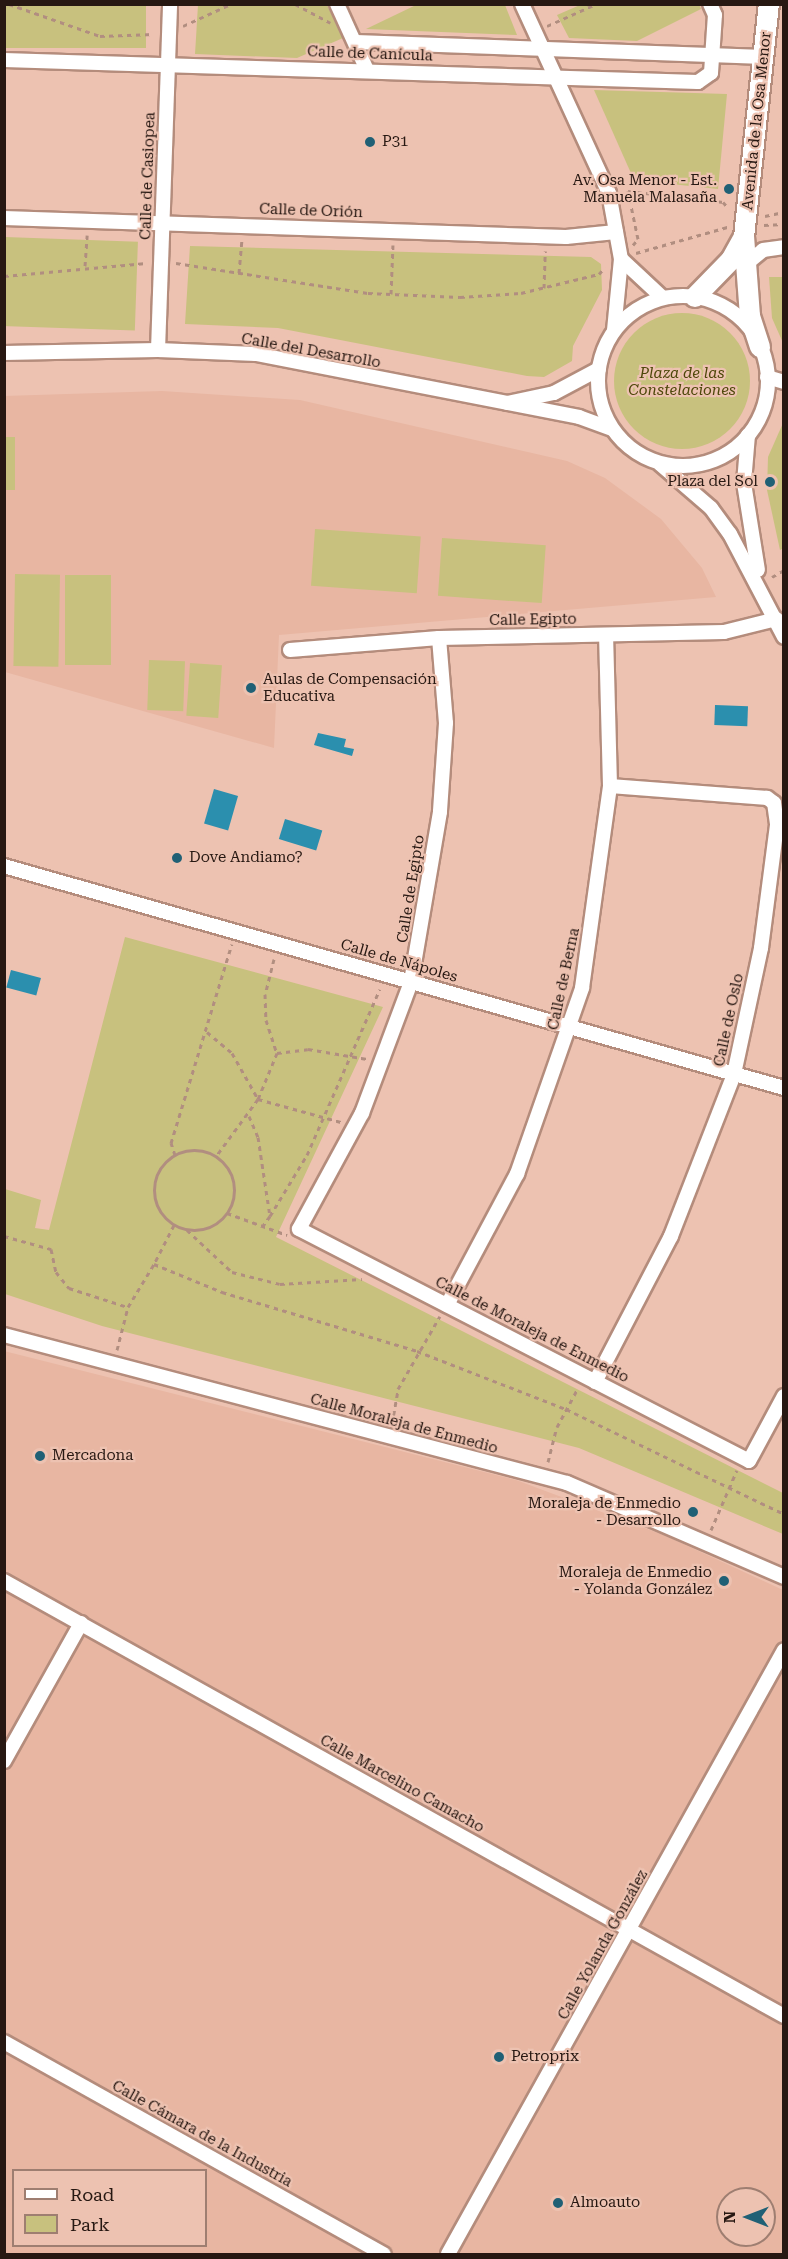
<!DOCTYPE html>
<html>
<head>
<meta charset="utf-8">
<style>
	body { margin:0 }
	#map { position:relative; width:788px; height:2259px; overflow:hidden; background:#edc2b1; font-family:"Roboto Serif",serif }
	div>[style] { position:absolute }
	.built>* { inset:0; background:#e8b6a2 }
	.green>* { inset:0; background:#c8c17e; transform-origin:0 0 }
	.round { border-radius:50% }
	.water>* { inset:0; background:#2b8fae; transform-origin:0 0 }
	.path>* { height:3px; margin-top:-1.5px; transform-origin:0; background:repeating-linear-gradient(90deg,#b18e80 0 4.5px,transparent 0 9px) }
	.path>.ring { margin:-1.5px; padding:0; box-sizing:content-box; background:none; border:3px solid #b18e80; border-radius:50% }
	.roads { filter:drop-shadow(2px 0 #b48c7c) drop-shadow(-2px 0 #b48c7c) drop-shadow(0 2px #b48c7c) drop-shadow(0 -2px #b48c7c) }
	.street>* { height:14px; margin:-7px; padding:0 7px; transform-origin:7px; border-radius:7px; background:#fff }
	.street>.ring { margin:-7px; padding:0; box-sizing:content-box; background:none; border:14px solid #fff; border-radius:50% }
	.secondary>* { height:20px; margin:-10px; padding:0 10px; transform-origin:10px; border-radius:10px; background:#fff }
	.dots>* { width:16px; height:16px; translate:-50% -50%; box-sizing:border-box; border:3px solid #edc2b1; border-radius:50% }
	span { translate:-50% -50%; white-space:nowrap; text-align:center; line-height:1.15; -webkit-text-stroke:4.5px #edc2b1; paint-order:stroke }
	.street-label { font-size:15px; color:#271812 }
	.poi-label { font-size:15px; color:#271812 }
	.left { translate:0 -50%; text-align:left }
	.right { translate:-100% -50%; text-align:right }
	.park-label { font-size:15px; color:#4d4709; font-style:italic }
	.frame { position:absolute; inset:0; border:6px solid #271812; pointer-events:none }
	.legend { position:absolute; left:12px; top:2169px; width:195px; height:78px; box-sizing:border-box; background:#edc2b1; border:2px solid #9e7e71; margin:0; padding:8px 10px; list-style:none; font-size:18px; color:#271812 }
	.legend li { display:flex; align-items:center; gap:12px; height:30px }
	.legend b { width:30px; border:2px solid #9e7e71 }
	.north { position:absolute; left:716px; top:2187px; width:60px; height:60px; box-sizing:border-box; background:#edc2b1; border:2px solid #9e7e71; border-radius:50%; rotate:270deg; font-size:16px; font-weight:700; line-height:24px; text-align:center; color:#271812 }
	.north::after { content:''; display:block; margin:auto; width:21px; height:27px; background:#206075; clip-path:polygon(50% 0,100% 100%,50% 72%,0 100%) }
</style>
</head>
<body>
<div id="map">
	<div class="built">
		<i style="clip-path:polygon(162px 391px,300px 400px,567px 461px,605px 478px,661px 519px,702px 568px,716px 597px,279px 635px,274px 748px,5px 672px,4px 396px)"></i>
		<i style="clip-path:polygon(evenodd,4px 1351px,516px 1480px,666px 1536px,783px 1590px,783px 2254px,5px 2254px,4px 1351px,14px 2170px,206px 2170px,206px 2246px,14px 2246px,14px 2170px,4px 1351px,728px 2199px,764px 2199px,764px 2235px,728px 2235px,728px 2199px)"></i>
	</div>
	<div class="green">
		<i style="left:5px;top:4px;width:141px;height:44px"></i>
		<i style="clip-path:polygon(198px 5px,327px 5px,343px 38px,297px 58px,195px 54px)"></i>
		<i style="clip-path:polygon(505px 5px,517px 35px,366px 29px,416px 5px)"></i>
		<i style="clip-path:polygon(580px 5px,699px 4px,701px 9px,637px 41px,569px 38px,557px 15px)"></i>
		<i style="clip-path:polygon(594px 90px,727px 94px,718px 189px,634px 180px)"></i>
		<i style="left:5px;top:237px;width:133px;height:89px;rotate:2deg"></i>
		<i style="clip-path:polygon(190px 246px,591px 257px,601px 264px,602px 290px,573px 346px,572px 361px,544px 377px,527px 376px,278px 328px,185px 324px)"></i>
		<i style="clip-path:polygon(769px 277px,783px 277px,783px 343px,772px 318px)"></i>
		<i class="round" style="left:614px;top:313px;width:136px;height:136px"></i>
		<i style="clip-path:polygon(783px 423px,784px 548px,780px 550px,767px 490px,768px 457px)"></i>
		<i style="left:5px;top:437px;width:10px;height:53px"></i>
		<i style="left:315px;top:529px;width:106px;height:57px;rotate:4deg"></i>
		<i style="left:442px;top:538px;width:104px;height:58px;rotate:4deg"></i>
		<i style="left:15px;top:574px;width:45px;height:92px;rotate:1deg"></i>
		<i style="left:65px;top:575px;width:46px;height:90px"></i>
		<i style="left:149px;top:660px;width:36px;height:50px;rotate:2deg"></i>
		<i style="left:190px;top:663px;width:32px;height:53px;rotate:4deg"></i>
		<i style="clip-path:polygon(125px 937px,383px 1007px,276px 1237px,783px 1493px,783px 1534px,579px 1448px,102px 1326px,5px 1294px,5px 1189px,41px 1200px,35px 1228px,49px 1230px)"></i>
	</div>
	<div class="water">
		<i style="left:715px;top:705px;width:33px;height:20px;rotate:2deg"></i>
		<i style="clip-path:polygon(318px 733px,346px 739px,344px 747px,354px 749px,352px 756px,314px 745px)"></i>
		<i style="left:214px;top:789px;width:25px;height:36px;rotate:16deg"></i>
		<i style="left:285px;top:819px;width:39px;height:21px;rotate:17deg"></i>
		<i style="left:11px;top:970px;width:31px;height:18px;rotate:15deg"></i>
	</div>
	<div class="path">
		<i style="left:9px;top:4px;width:96px;rotate:19.4deg"></i>
		<i style="left:100px;top:36px;width:54px;rotate:-2.1deg"></i>
		<i style="left:295px;top:4px;width:40px;rotate:28deg"></i>
		<i style="left:622px;top:4px;width:4px"></i>
		<i style="left:183px;top:26px;width:53px;rotate:-24.6deg"></i>
		<i style="left:547px;top:26px;width:54px;rotate:-24.2deg"></i>
		<i style="left:765px;top:216px;width:19px;rotate:-12deg"></i>
		<i style="left:764px;top:225px;width:20px;rotate:-3deg"></i>
		<i style="left:633px;top:245px;width:8px;rotate:-50deg"></i>
		<i style="left:638px;top:239px;width:49px;rotate:-101.8deg"></i>
		<i style="left:628px;top:191px;width:96px;rotate:6.6deg"></i>
		<i style="left:723px;top:202px;width:9px;rotate:49deg"></i>
		<i style="left:636px;top:253px;width:95px;rotate:-15.9deg"></i>
		<i style="left:176px;top:263px;width:194px;rotate:8.9deg"></i>
		<i style="left:368px;top:293px;width:92px;rotate:2.5deg"></i>
		<i style="left:460px;top:297px;width:61px;rotate:-3.8deg"></i>
		<i style="left:521px;top:293px;width:80px;rotate:-13.7deg"></i>
		<i style="left:599px;top:274px;width:9px;rotate:-49deg"></i>
		<i style="left:85px;top:266px;width:31px;rotate:-86deg"></i>
		<i style="left:239px;top:273px;width:34px;rotate:-85deg"></i>
		<i style="left:4px;top:276px;width:143px;rotate:-5.2deg"></i>
		<i style="left:544px;top:288px;width:37px;rotate:-88deg"></i>
		<i style="left:391px;top:294px;width:49px;rotate:-87.7deg"></i>
		<i style="left:772px;top:577px;width:14px;rotate:-30deg"></i>
		<i style="left:274px;top:959px;width:36px;rotate:104deg"></i>
		<i style="left:265px;top:994px;width:26px;rotate:88deg"></i>
		<i style="left:266px;top:1020px;width:35px;rotate:72deg"></i>
		<i style="left:277px;top:1053px;width:50px;rotate:112.4deg"></i>
		<i style="left:258px;top:1099px;width:86px;rotate:15.5deg"></i>
		<i style="left:207px;top:1032px;width:33px;rotate:40deg"></i>
		<i style="left:232px;top:1053px;width:53px;rotate:60.5deg"></i>
		<i style="left:258px;top:1099px;width:69px;rotate:126.2deg"></i>
		<i style="left:277px;top:1053px;width:31px;rotate:-7deg"></i>
		<i style="left:308px;top:1049px;width:60px;rotate:9.6deg"></i>
		<i style="left:249px;top:1116px;width:23px;rotate:67deg"></i>
		<i style="left:258px;top:1137px;width:80px;rotate:81.4deg"></i>
		<i style="left:270px;top:1216px;width:14px;rotate:126deg"></i>
		<i class="ring" style="left:154px;top:1150px;width:77px;height:77px"></i>
		<i style="left:175px;top:1155px;width:13px;rotate:-108deg"></i>
		<i style="left:171px;top:1143px;width:208px;rotate:-73deg"></i>
		<i style="left:227px;top:1213px;width:64px;rotate:20.1deg"></i>
		<i style="left:270px;top:1216px;width:71px;rotate:-58.8deg"></i>
		<i style="left:307px;top:1155px;width:181px;rotate:-66.3deg"></i>
		<i style="left:174px;top:1225px;width:44px;rotate:117.1deg"></i>
		<i style="left:154px;top:1264px;width:74px;rotate:22.4deg"></i>
		<i style="left:222px;top:1292px;width:204px;rotate:16.8deg"></i>
		<i style="left:417px;top:1351px;width:160px;rotate:21.3deg"></i>
		<i style="left:566px;top:1409px;width:242px;rotate:25.7deg"></i>
		<i style="left:187px;top:1230px;width:62px;rotate:43deg"></i>
		<i style="left:232px;top:1272px;width:49px;rotate:14deg"></i>
		<i style="left:280px;top:1284px;width:82px;rotate:-3.5deg"></i>
		<i style="left:4px;top:1236px;width:49px;rotate:15.5deg"></i>
		<i style="left:51px;top:1249px;width:24px;rotate:78deg"></i>
		<i style="left:56px;top:1272px;width:21px;rotate:51deg"></i>
		<i style="left:69px;top:1288px;width:62px;rotate:17.9deg"></i>
		<i style="left:117px;top:1350px;width:44px;rotate:-75.7deg"></i>
		<i style="left:128px;top:1307px;width:50px;rotate:-58.8deg"></i>
		<i style="left:392px;top:1424px;width:36px;rotate:-80deg"></i>
		<i style="left:398px;top:1389px;width:84px;rotate:-60.1deg"></i>
		<i style="left:548px;top:1462px;width:36px;rotate:-76deg"></i>
		<i style="left:557px;top:1427px;width:44px;rotate:-61.7deg"></i>
		<i style="left:711px;top:1530px;width:65px;rotate:-66.6deg"></i>
	</div>
	<div class="roads">
		<div class="street">
			<i style="left:337px;top:4px;width:72px;rotate:65.6deg"></i>
			<i style="left:522px;top:4px;width:208px;rotate:65.3deg"></i>
			<i style="left:609px;top:193px;width:67px;rotate:79.7deg"></i>
			<i style="left:621px;top:259px;width:71px;rotate:95.6deg"></i>
			<i style="left:356px;top:42px;width:408px;rotate:2.1deg"></i>
			<i style="left:4px;top:60px;width:694px;rotate:1.82deg"></i>
			<i style="left:698px;top:82px;width:16px;rotate:-35deg"></i>
			<i style="left:711px;top:73px;width:58px;rotate:-86.1deg"></i>
			<i style="left:715px;top:15px;width:12px;rotate:-114deg"></i>
			<i style="left:4px;top:218px;width:562px;rotate:1.94deg"></i>
			<i style="left:566px;top:237px;width:50px;rotate:-5.7deg"></i>
			<i style="left:621px;top:259px;width:57px;rotate:42.9deg"></i>
			<i style="left:746px;top:264px;width:22px;rotate:-39deg"></i>
			<i style="left:763px;top:250px;width:21px;rotate:-8deg"></i>
			<i class="ring" style="left:598px;top:296px;width:156px;height:156px"></i>
			<i style="left:158px;top:350px;width:346px;rotate:-88deg"></i>
			<i style="left:4px;top:353px;width:154px;rotate:-1.1deg"></i>
			<i style="left:158px;top:350px;width:98px;rotate:2.3deg"></i>
			<i style="left:256px;top:354px;width:329px;rotate:11deg"></i>
			<i style="left:579px;top:417px;width:35px;rotate:20deg"></i>
			<i style="left:767px;top:377px;width:18px;rotate:16deg"></i>
			<i style="left:507px;top:403px;width:48px;rotate:-12deg"></i>
			<i style="left:554px;top:393px;width:51px;rotate:-28.1deg"></i>
			<i style="left:748px;top:435px;width:48px;rotate:94.8deg"></i>
			<i style="left:744px;top:483px;width:88px;rotate:80.9deg"></i>
			<i style="left:660px;top:464px;width:67px;rotate:40.8deg"></i>
			<i style="left:711px;top:508px;width:32px;rotate:54deg"></i>
			<i style="left:730px;top:534px;width:116px;rotate:62.3deg"></i>
			<i style="left:439px;top:638px;width:85px;rotate:85.3deg"></i>
			<i style="left:446px;top:723px;width:89px;rotate:93.9deg"></i>
			<i style="left:440px;top:812px;width:172px;rotate:99.7deg"></i>
			<i style="left:411px;top:982px;width:140px;rotate:110.5deg"></i>
			<i style="left:362px;top:1113px;width:132px;rotate:118.5deg"></i>
			<i style="left:299px;top:1229px;width:506px;rotate:27.27deg"></i>
			<i style="left:749px;top:1461px;width:74px;rotate:-61.7deg"></i>
			<i style="left:290px;top:650px;width:149px;rotate:-4.6deg"></i>
			<i style="left:439px;top:638px;width:285px;rotate:-1.2deg"></i>
			<i style="left:724px;top:632px;width:54px;rotate:-14deg"></i>
			<i style="left:4px;top:866px;width:811px;rotate:15.89deg"></i>
			<i style="left:447px;top:1305px;width:149px;rotate:-61.9deg"></i>
			<i style="left:517px;top:1174px;width:197px;rotate:-70.7deg"></i>
			<i style="left:582px;top:988px;width:204px;rotate:-82.1deg"></i>
			<i style="left:610px;top:786px;width:151px;rotate:-91.5deg"></i>
			<i style="left:4px;top:1335px;width:582px;rotate:14.73deg"></i>
			<i style="left:567px;top:1483px;width:236px;rotate:23.4deg"></i>
			<i style="left:595px;top:1382px;width:165px;rotate:-62.5deg"></i>
			<i style="left:671px;top:1236px;width:174px;rotate:-68.7deg"></i>
			<i style="left:734px;top:1074px;width:129px;rotate:-77.9deg"></i>
			<i style="left:761px;top:948px;width:125px;rotate:-82.6deg"></i>
			<i style="left:777px;top:824px;width:21px;rotate:-98deg"></i>
			<i style="left:774px;top:803px;width:9px;rotate:-144deg"></i>
			<i style="left:767px;top:798px;width:157px;rotate:-175.6deg"></i>
			<i style="left:4px;top:1581px;width:893px;rotate:29.15deg"></i>
			<i style="left:4px;top:1761px;width:158px;rotate:-60.8deg"></i>
			<i style="left:4px;top:2042px;width:435px;rotate:29.2deg"></i>
			<i style="left:448px;top:2254px;width:691px;rotate:-60.91deg"></i>
		</div>
		<div class="secondary">
			<i style="left:695px;top:297px;width:52px;rotate:-45.8deg"></i>
			<i style="left:731px;top:260px;width:26px;rotate:-61deg"></i>
			<i style="left:760px;top:347px;width:33px;rotate:-108deg"></i>
			<i style="left:750px;top:316px;width:79px;rotate:-94.3deg"></i>
			<i style="left:744px;top:237px;width:234px;rotate:-83.9deg"></i>
		</div>
	</div>
	<div class="dots">
		<i style="left:370px;top:142px;background:#206075"></i>
		<i style="left:729px;top:189px;background:#206075"></i>
		<i style="left:770px;top:482px;background:#206075"></i>
		<i style="left:251px;top:688px;background:#206075"></i>
		<i style="left:177px;top:858px;background:#206075"></i>
		<i style="left:40px;top:1456px;background:#206075"></i>
		<i style="left:693px;top:1512px;background:#206075"></i>
		<i style="left:724px;top:1581px;background:#206075"></i>
		<i style="left:499px;top:2057px;background:#206075"></i>
		<i style="left:558px;top:2203px;background:#206075"></i>
	</div>
	<div class="street-label">
		<span style="left:370px;top:54px;rotate:2deg">Calle de Canícula</span>
		<span style="left:757px;top:121px;rotate:-84deg">Avenida de la Osa Menor</span>
		<span style="left:148px;top:176px;rotate:-88deg">Calle de Casiopea</span>
		<span style="left:311px;top:211px;rotate:2deg">Calle de Orión</span>
		<span style="left:311px;top:351px;rotate:10deg">Calle del Desarrollo</span>
		<span style="left:533px;top:620px;rotate:-1deg">Calle Egipto</span>
		<span style="left:411px;top:889px;rotate:-81deg">Calle de Egipto</span>
		<span style="left:399px;top:961px;rotate:16deg">Calle de Nápoles</span>
		<span style="left:564px;top:979px;rotate:-78deg">Calle de Berna</span>
		<span style="left:729px;top:1020px;rotate:-78deg">Calle de Oslo</span>
		<span style="left:532px;top:1330px;rotate:27deg">Calle de Moraleja de Enmedio</span>
		<span style="left:404px;top:1424px;rotate:15deg">Calle Moraleja de Enmedio</span>
		<span style="left:402px;top:1784px;rotate:29deg">Calle Marcelino Camacho</span>
		<span style="left:603px;top:1945px;rotate:-61deg">Calle Yolanda González</span>
		<span style="left:202px;top:2134px;rotate:29deg">Calle Cámara de la Industria</span>
	</div>
	<div class="poi-label">
		<span class="left" style="left:382px;top:142px">P31</span>
		<span class="right" style="left:717px;top:189px">Av. Osa Menor - Est.<br>Manuela Malasaña</span>
		<span class="right" style="left:758px;top:482px">Plaza del Sol</span>
		<span class="left" style="left:263px;top:688px">Aulas de Compensación<br>Educativa</span>
		<span class="left" style="left:189px;top:858px">Dove Andiamo?</span>
		<span class="left" style="left:52px;top:1456px">Mercadona</span>
		<span class="right" style="left:681px;top:1512px">Moraleja de Enmedio<br>- Desarrollo</span>
		<span class="right" style="left:712px;top:1581px">Moraleja de Enmedio<br>- Yolanda González</span>
		<span class="left" style="left:511px;top:2057px">Petroprix</span>
		<span class="left" style="left:570px;top:2203px">Almoauto</span>
	</div>
	<div class="park-label">
		<span style="left:682px;top:382px">Plaza de las<br>Constelaciones</span>
	</div>
	<div class="frame"></div>
	<ul class="legend">
	<li><b style="height:8px;background:#fff"></b>Road</li>
	<li><b style="height:16px;background:#c8c17e"></b>Park</li>
	</ul>
	<div class="north">N</div>
</div>
</body>
</html>
